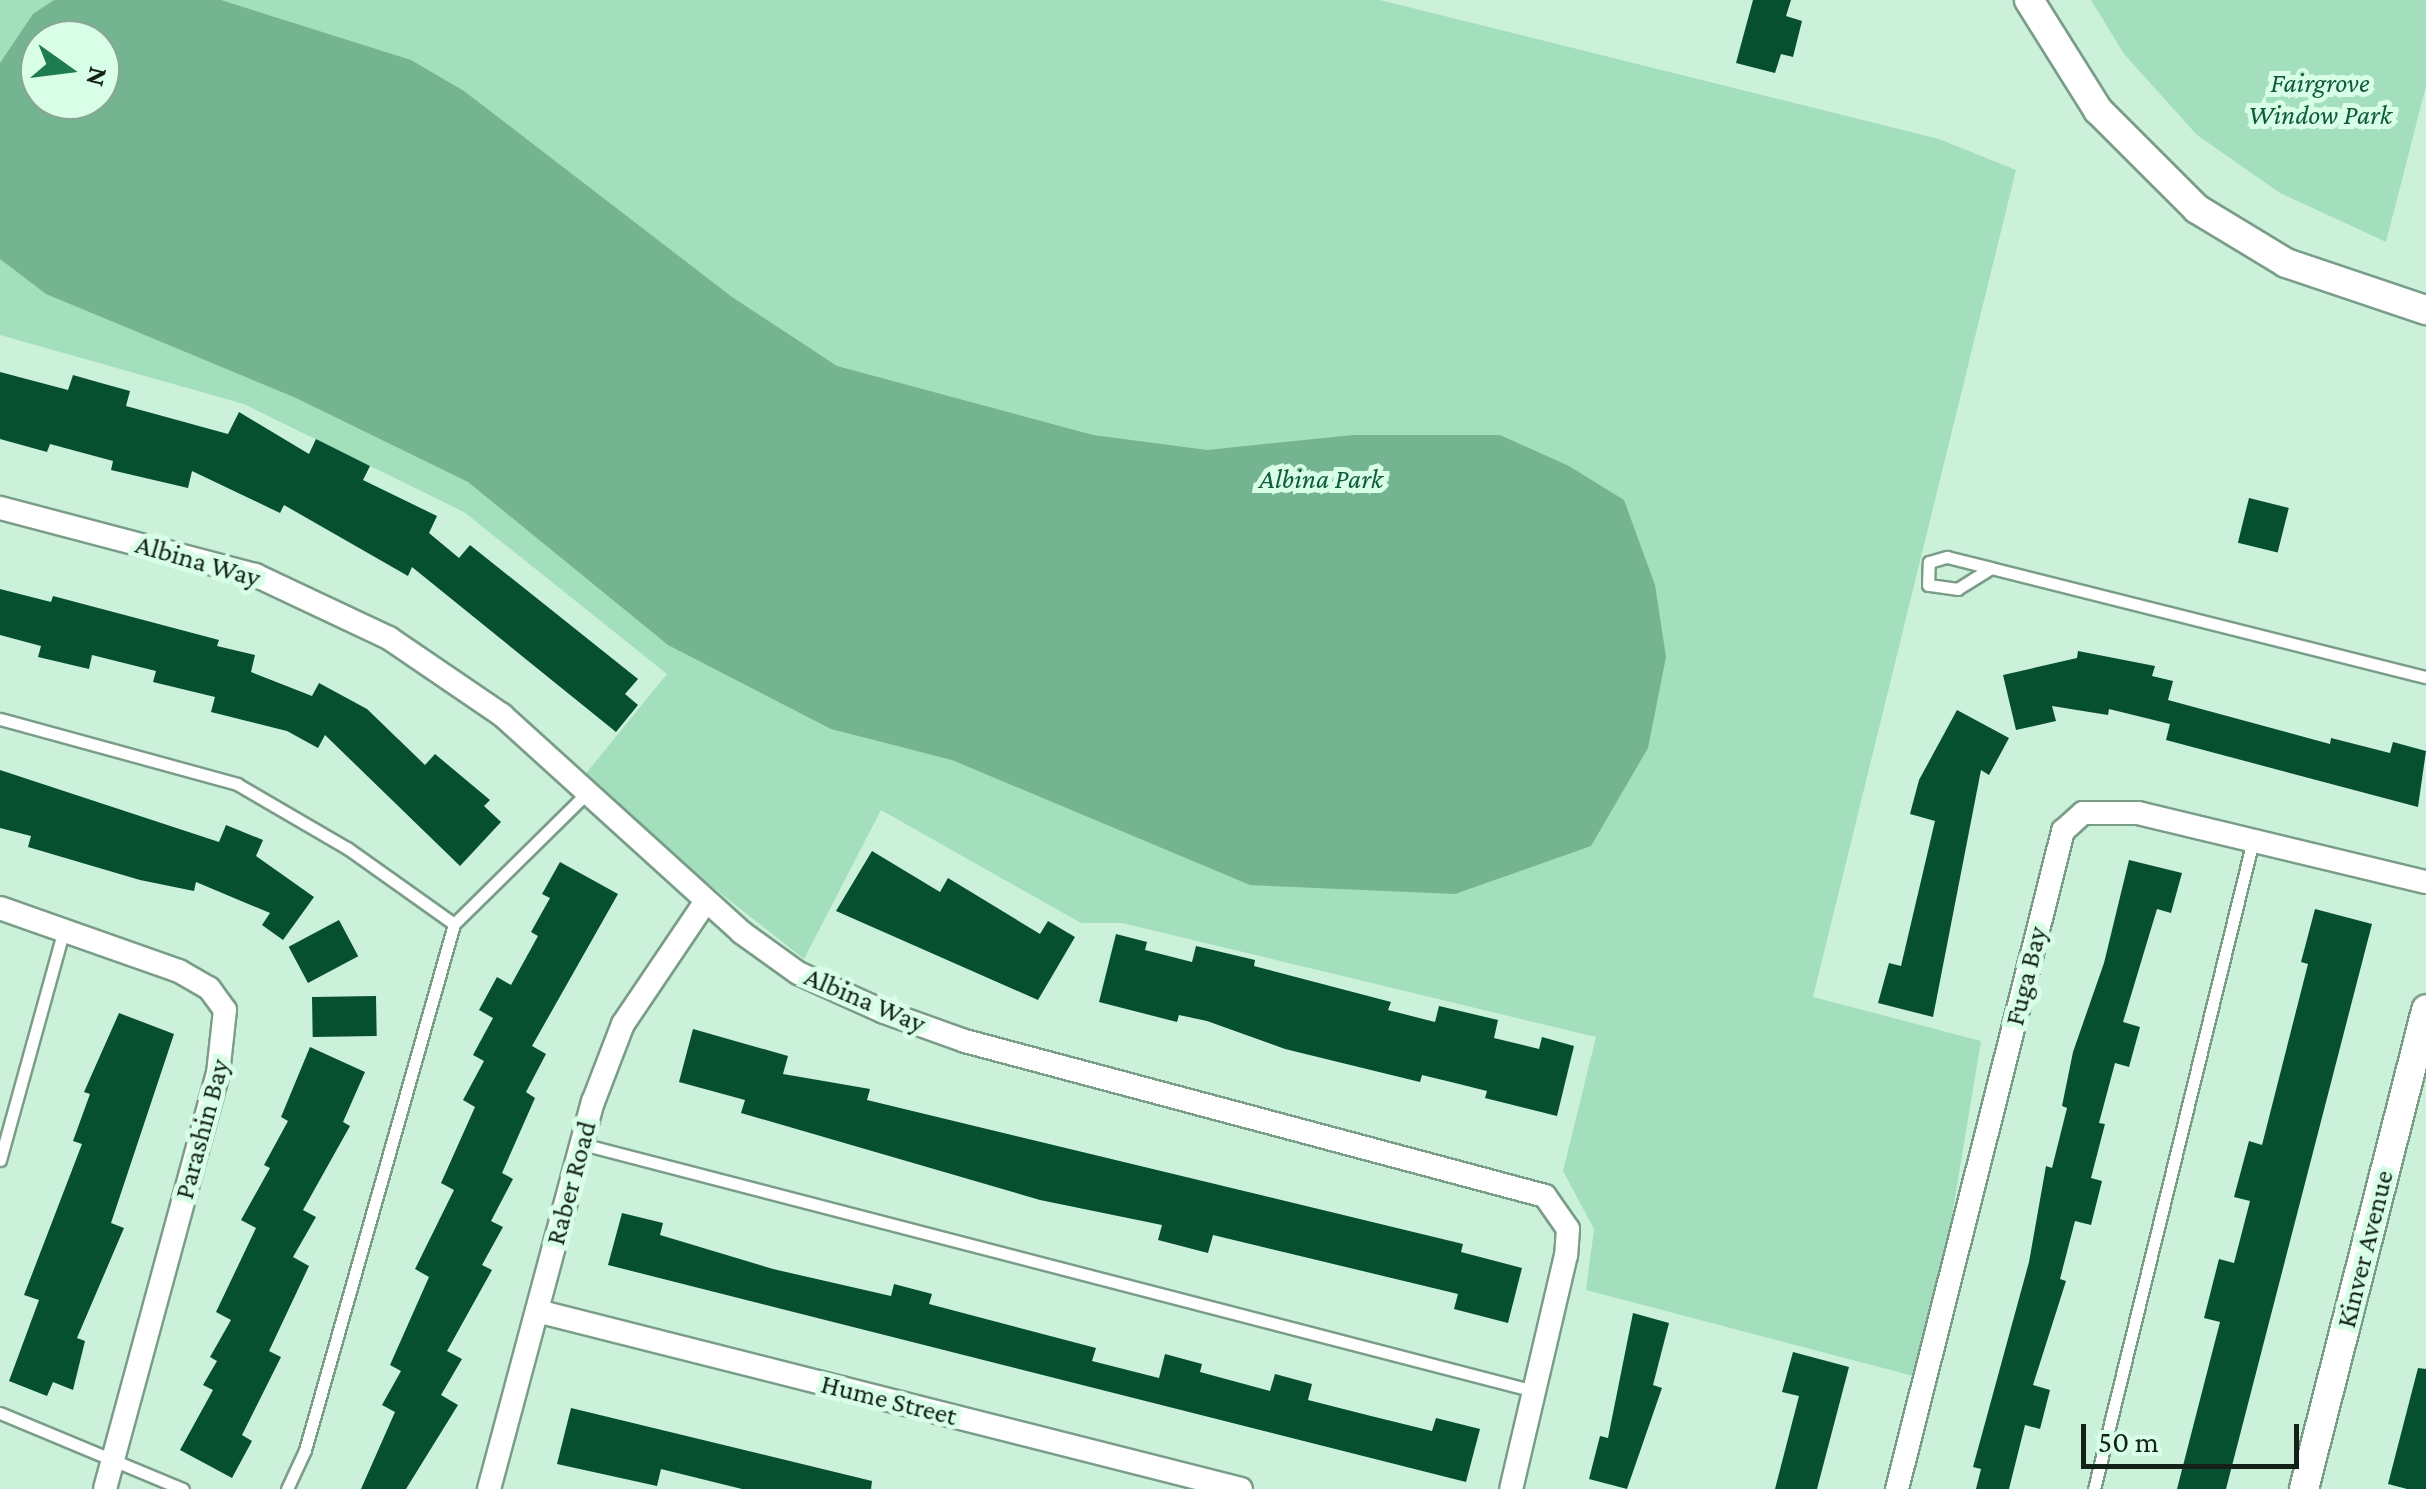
<!DOCTYPE html>
<html>
<head>
<meta charset="utf-8">
<style>
	body { margin:0 }
	#map { position:relative; width:2426px; height:1489px; overflow:hidden; background:#cbf1da; font-family:"Crimson Pro",serif }
	div>[style] { position:absolute }
	.green>* { inset:0; background:#a3dfbc }
	.water>* { inset:0; background:#74b490 }
	.building>* { inset:0; background:#074f31; transform-origin:0 0 }
	.roads { filter:drop-shadow(2px 0 #7a9d88) drop-shadow(-2px 0 #7a9d88) drop-shadow(0 2px #7a9d88) drop-shadow(0 -2px #7a9d88) }
	.service>* { height:11px; margin:-5.5px; padding:0 5.5px; transform-origin:5.5px; border-radius:5.5px; background:#fff }
	.minor>* { height:22px; margin:-11px; padding:0 11px; transform-origin:11px; border-radius:11px; background:#fff }
	.tertiary>* { height:28px; margin:-14px; padding:0 14px; transform-origin:14px; border-radius:14px; background:#fff }
	span { translate:-50% -50%; white-space:nowrap; text-align:center; line-height:1.15; -webkit-text-stroke:10px #d8fee7; paint-order:stroke }
	.park-label { font-size:28px; color:#0e5c3a; font-style:italic }
	.street-label { font-size:28px; color:#132119 }
	.north { position:absolute; left:20px; top:20px; width:100px; height:100px; box-sizing:border-box; background:#d8fee7; border:2px solid #89a695; border-radius:50%; rotate:104deg; font-size:28px; font-weight:700; line-height:40px; text-align:center; color:#132119 }
	.north::after { content:''; display:block; margin:auto; width:35px; height:45px; background:#1f7b51; clip-path:polygon(50% 0,100% 100%,50% 72%,0 100%) }
	.scale { position:absolute; left:2081px; top:1424px; width:218px; height:45px; box-sizing:border-box; border:5px solid #132119; border-top:0; padding-left:12px; font-size:30px; line-height:35px; white-space:nowrap; color:#132119; -webkit-text-stroke:8px #d8fee7; paint-order:stroke }
</style>
</head>
<body>
<div id="map">
	<div class="green">
		<i style="clip-path:polygon(evenodd,0 0,1380px 0,1939px 139px,2016px 170px,1813px 997px,1981px 1041px,1925px 1379px,1586px 1290px,1594px 1229px,1563px 1171px,1596px 1037px,1122px 923px,1081px 923px,881px 810px,804px 959px,579px 782px,667px 674px,464px 512px,244px 404px,0 335px,0 0,40px 40px,100px 40px,100px 100px,40px 100px,40px 40px)"></i>
		<i style="clip-path:polygon(2091px 0,2426px 0,2426px 86px,2386px 242px,2280px 193px,2197px 135px,2124px 54px)"></i>
	</div>
	<div class="water">
		<i style="clip-path:polygon(evenodd,54px 0,221px 0,411px 60px,464px 91px,732px 297px,837px 366px,1093px 435px,1207px 450px,1353px 435px,1500px 435px,1569px 466px,1624px 500px,1655px 585px,1666px 657px,1648px 748px,1591px 846px,1455px 894px,1250px 885px,952px 760px,831px 729px,668px 645px,468px 482px,296px 398px,46px 294px,0 259px,0 63px,33px 14px,54px 0,40px 40px,100px 40px,100px 100px,40px 100px,40px 40px)"></i>
	</div>
	<div class="building">
		<i style="clip-path:polygon(1753px 0,1791px 0,1786px 16px,1802px 21px,1793px 57px,1781px 54px,1775px 73px,1736px 63px)"></i>
		<i style="clip-path:polygon(0 372px,68px 390px,73px 375px,101px 383px,130px 391px,126px 406px,228px 434px,239px 412px,309px 454px,316px 439px,370px 466px,363px 480px,437px 516px,429px 533px,459px 558px,470px 545px,638px 679px,625px 694px,638px 705px,616px 732px,412px 567px,408px 576px,284px 505px,280px 513px,192px 471px,188px 488px,111px 470px,113px 461px,50px 444px,47px 452px,0 439px)"></i>
		<i style="left:2249px;top:498px;width:41px;height:46px;rotate:14deg"></i>
		<i style="clip-path:polygon(0 589px,51px 602px,53px 596px,219px 640px,217px 646px,255px 655px,251px 672px,312px 696px,319px 683px,367px 709px,425px 765px,435px 754px,490px 800px,484px 806px,501px 822px,460px 866px,325px 735px,318px 748px,287px 731px,211px 712px,215px 697px,153px 682px,156px 671px,92px 655px,89px 669px,38px 657px,41px 646px,0 635px)"></i>
		<i style="clip-path:polygon(2078px 651px,2155px 666px,2152px 676px,2173px 681px,2168px 700px,2330px 744px,2331px 738px,2390px 753px,2393px 742px,2426px 751px,2418px 807px,2166px 740px,2170px 724px,2109px 709px,2108px 715px,2052px 706px,2056px 721px,2016px 730px,2003px 675px,2077px 658px)"></i>
		<i style="clip-path:polygon(1957px 710px,2009px 738px,1989px 775px,1981px 770px,1933px 1017px,1878px 1003px,1889px 963px,1901px 966px,1935px 821px,1910px 814px,1919px 780px)"></i>
		<i style="clip-path:polygon(0 770px,219px 842px,226px 825px,263px 840px,256px 856px,314px 897px,283px 940px,262px 925px,270px 913px,196px 882px,194px 891px,140px 880px,28px 847px,31px 836px,0 828px)"></i>
		<i style="clip-path:polygon(872px 851px,940px 892px,948px 878px,1040px 934px,1048px 921px,1075px 937px,1038px 1000px,836px 911px)"></i>
		<i style="clip-path:polygon(2129px 860px,2182px 873px,2171px 913px,2157px 909px,2123px 1022px,2140px 1027px,2129px 1067px,2115px 1063px,2099px 1123px,2105px 1124px,2091px 1178px,2102px 1181px,2091px 1225px,2075px 1221px,2060px 1279px,2066px 1281px,2033px 1385px,2050px 1390px,2040px 1429px,2025px 1425px,2009px 1489px,1976px 1489px,1981px 1469px,1973px 1467px,2029px 1262px,2046px 1166px,2052px 1168px,2067px 1108px,2062px 1106px,2073px 1052px,2104px 963px)"></i>
		<i style="clip-path:polygon(560px 862px,618px 894px,532px 1046px,546px 1054px,526px 1092px,535px 1098px,502px 1173px,513px 1179px,491px 1221px,503px 1227px,482px 1265px,492px 1270px,447px 1351px,462px 1359px,441px 1395px,458px 1405px,406px 1489px,361px 1489px,395px 1412px,382px 1405px,401px 1371px,390px 1365px,429px 1277px,415px 1269px,454px 1190px,441px 1183px,475px 1107px,463px 1100px,484px 1061px,473px 1055px,493px 1018px,479px 1010px,497px 977px,511px 985px,538px 936px,531px 932px,550px 898px,542px 894px)"></i>
		<i style="clip-path:polygon(2315px 909px,2372px 924px,2226px 1489px,2177px 1489px,2220px 1322px,2204px 1318px,2219px 1259px,2234px 1263px,2250px 1201px,2234px 1197px,2249px 1141px,2262px 1145px,2308px 964px,2301px 962px)"></i>
		<i style="left:339px;top:920px;width:41px;height:57px;rotate:62deg"></i>
		<i style="clip-path:polygon(1116px 934px,1147px 942px,1145px 950px,1192px 962px,1196px 946px,1255px 960px,1254px 966px,1391px 1002px,1388px 1010px,1435px 1022px,1439px 1006px,1498px 1020px,1494px 1038px,1539px 1049px,1542px 1037px,1574px 1046px,1557px 1116px,1485px 1098px,1487px 1091px,1455px 1083px,1422px 1075px,1420px 1082px,1285px 1049px,1207px 1021px,1179px 1015px,1177px 1022px,1099px 1002px)"></i>
		<i style="left:376px;top:996px;width:40px;height:64px;rotate:89deg"></i>
		<i style="clip-path:polygon(119px 1013px,174px 1034px,111px 1223px,124px 1228px,77px 1338px,85px 1341px,73px 1390px,53px 1382px,47px 1396px,9px 1381px,39px 1300px,24px 1295px,82px 1144px,73px 1141px,90px 1094px,84px 1092px)"></i>
		<i style="clip-path:polygon(693px 1029px,788px 1056px,783px 1074px,870px 1089px,867px 1100px,1463px 1244px,1461px 1252px,1522px 1268px,1508px 1323px,1454px 1309px,1458px 1294px,1213px 1235px,1208px 1253px,1158px 1240px,1162px 1225px,1040px 1200px,741px 1113px,745px 1100px,679px 1082px)"></i>
		<i style="clip-path:polygon(310px 1047px,365px 1072px,343px 1122px,350px 1126px,303px 1210px,316px 1217px,293px 1257px,309px 1266px,269px 1351px,281px 1357px,242px 1435px,252px 1441px,232px 1478px,180px 1450px,213px 1390px,203px 1385px,217px 1361px,210px 1357px,231px 1320px,216px 1312px,256px 1228px,241px 1220px,270px 1168px,264px 1165px,288px 1121px,281px 1117px)"></i>
		<i style="clip-path:polygon(622px 1213px,663px 1223px,660px 1235px,773px 1269px,891px 1296px,894px 1284px,932px 1294px,929px 1304px,1096px 1348px,1092px 1361px,1159px 1378px,1165px 1354px,1202px 1364px,1200px 1372px,1270px 1391px,1275px 1374px,1312px 1384px,1308px 1400px,1371px 1416px,1432px 1431px,1436px 1418px,1480px 1429px,1466px 1482px,608px 1265px)"></i>
		<i style="clip-path:polygon(1633px 1313px,1669px 1323px,1653px 1385px,1662px 1388px,1627px 1489px,1589px 1479px,1600px 1436px,1608px 1438px)"></i>
		<i style="clip-path:polygon(1793px 1352px,1849px 1367px,1817px 1489px,1775px 1489px,1799px 1396px,1782px 1392px)"></i>
		<i style="clip-path:polygon(2418px 1368px,2426px 1369px,2426px 1489px,2407px 1489px,2388px 1484px)"></i>
		<i style="clip-path:polygon(571px 1408px,872px 1481px,871px 1489px,742px 1489px,661px 1469px,657px 1486px,557px 1464px)"></i>
	</div>
	<div class="roads">
		<div class="service">
			<i style="left:1991px;top:568px;width:39px;rotate:148deg"></i>
			<i style="left:1958px;top:589px;width:30px;rotate:-172deg"></i>
			<i style="left:1928px;top:585px;width:23px;rotate:-88deg"></i>
			<i style="left:1929px;top:562px;width:19px;rotate:-16deg"></i>
			<i style="left:1947px;top:557px;width:45px;rotate:14deg"></i>
			<i style="left:1991px;top:568px;width:448px;rotate:14.1deg"></i>
			<i style="left:0;top:719px;width:246px;rotate:15.3deg"></i>
			<i style="left:237px;top:784px;width:127px;rotate:30.2deg"></i>
			<i style="left:347px;top:848px;width:131px;rotate:35.4deg"></i>
			<i style="left:582px;top:1144px;width:984px;rotate:14.54deg"></i>
			<i style="left:0;top:1160px;width:239px;rotate:-74.5deg"></i>
			<i style="left:0;top:1413px;width:198px;rotate:22.6deg"></i>
			<i style="left:287px;top:1489px;width:43px;rotate:-65.2deg"></i>
			<i style="left:305px;top:1450px;width:547px;rotate:-74.18deg"></i>
			<i style="left:454px;top:924px;width:190px;rotate:-44.6deg"></i>
			<i style="left:2094px;top:1489px;width:668px;rotate:-76.23deg"></i>
		</div>
		<div class="minor">
			<i style="left:0;top:508px;width:264px;rotate:14.7deg"></i>
			<i style="left:255px;top:575px;width:148px;rotate:25.2deg"></i>
			<i style="left:389px;top:638px;width:137px;rotate:34.3deg"></i>
			<i style="left:502px;top:715px;width:323px;rotate:42.2deg"></i>
			<i style="left:741px;top:932px;width:70px;rotate:35.7deg"></i>
			<i style="left:798px;top:973px;width:94px;rotate:24.4deg"></i>
			<i style="left:884px;top:1012px;width:86px;rotate:19.7deg"></i>
			<i style="left:965px;top:1041px;width:600px;rotate:14.96deg"></i>
			<i style="left:1545px;top:1196px;width:40px;rotate:55.1deg"></i>
			<i style="left:1568px;top:1229px;width:26px;rotate:94deg"></i>
			<i style="left:1566px;top:1255px;width:240px;rotate:103.2deg"></i>
			<i style="left:0;top:908px;width:190px;rotate:19.4deg"></i>
			<i style="left:179px;top:971px;width:34px;rotate:30deg"></i>
			<i style="left:209px;top:988px;width:27px;rotate:54deg"></i>
			<i style="left:225px;top:1010px;width:63px;rotate:96.3deg"></i>
			<i style="left:218px;top:1073px;width:431px;rotate:105.2deg"></i>
			<i style="left:537px;top:1311px;width:726px;rotate:14.19deg"></i>
			<i style="left:489px;top:1489px;width:401px;rotate:-75deg"></i>
			<i style="left:593px;top:1102px;width:84px;rotate:-69deg"></i>
			<i style="left:623px;top:1024px;width:148px;rotate:-56deg"></i>
			<i style="left:1897px;top:1489px;width:679px;rotate:-75.84deg"></i>
			<i style="left:2063px;top:831px;width:27px;rotate:-42deg"></i>
			<i style="left:2083px;top:813px;width:55px"></i>
			<i style="left:2138px;top:813px;width:296px;rotate:13.5deg"></i>
		</div>
		<div class="tertiary">
			<i style="left:2029px;top:0;width:130px;rotate:57.9deg"></i>
			<i style="left:2098px;top:110px;width:140px;rotate:45deg"></i>
			<i style="left:2197px;top:209px;width:104px;rotate:31.2deg"></i>
			<i style="left:2286px;top:263px;width:148px;rotate:18.6deg"></i>
			<i style="left:2304px;top:1489px;width:495px;rotate:-75.7deg"></i>
		</div>
	</div>
	<div class="park-label">
		<span style="left:2320px;top:99px">Fairgrove<br>Window Park</span>
		<span style="left:1321px;top:479px">Albina Park</span>
	</div>
	<div class="street-label">
		<span style="left:198px;top:561px;rotate:16deg">Albina Way</span>
		<span style="left:2026px;top:976px;rotate:-76deg">Fuga Bay</span>
		<span style="left:865px;top:1000px;rotate:23deg">Albina Way</span>
		<span style="left:202px;top:1129px;rotate:-75deg">Parashin Bay</span>
		<span style="left:571px;top:1183px;rotate:-75deg">Raber Road</span>
		<span style="left:2365px;top:1249px;rotate:-76deg">Kinver Avenue</span>
		<span style="left:889px;top:1400px;rotate:14deg">Hume Street</span>
	</div>
	<div class="north">N</div>
	<div class="scale">50 m</div>
</div>
</body>
</html>
